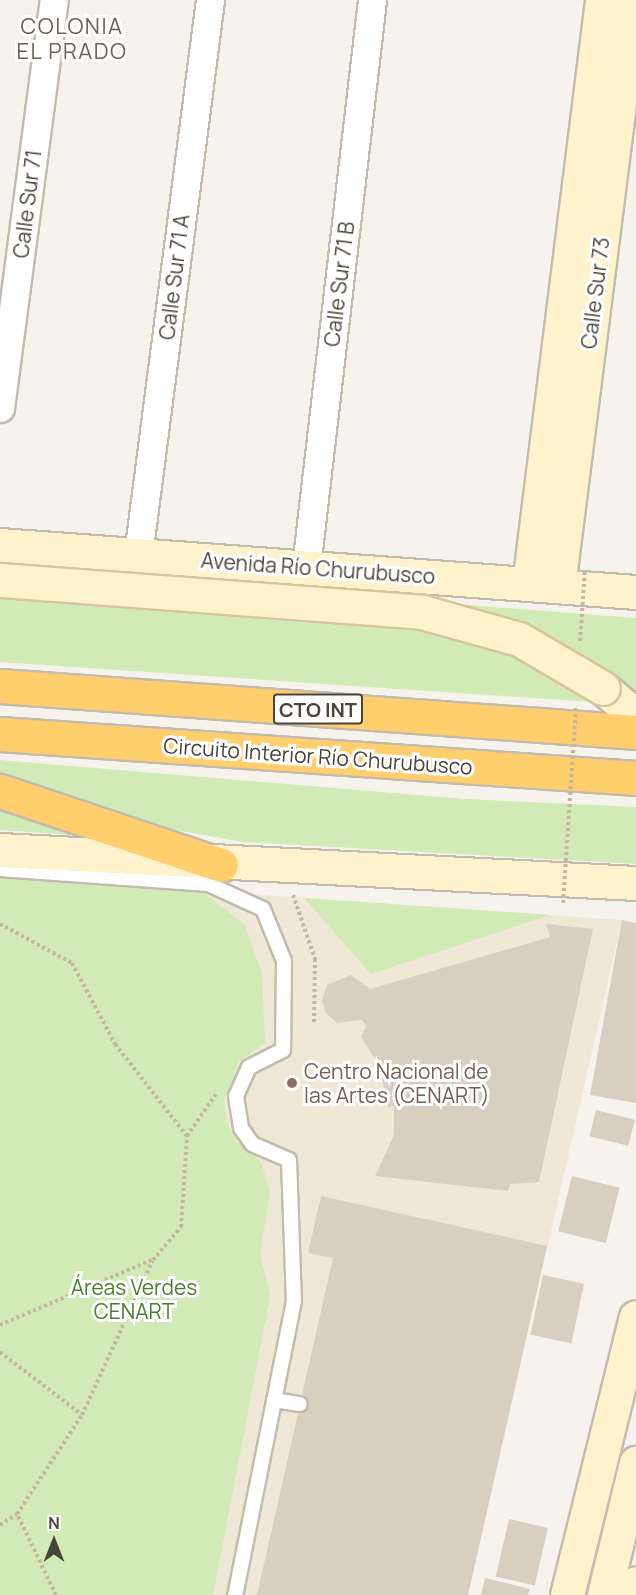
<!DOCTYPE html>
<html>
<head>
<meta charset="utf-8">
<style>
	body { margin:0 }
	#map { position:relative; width:636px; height:1595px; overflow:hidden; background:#f6f3ec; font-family:Manrope,sans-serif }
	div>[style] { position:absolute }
	.education>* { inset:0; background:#efe8d6 }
	.green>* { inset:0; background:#d2eab5 }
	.building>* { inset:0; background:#d8cfc1; transform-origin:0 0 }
	.path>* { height:4px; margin-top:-2px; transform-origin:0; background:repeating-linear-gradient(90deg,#c4b79f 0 3px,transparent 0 6px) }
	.roads { filter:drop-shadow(2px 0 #c2bbae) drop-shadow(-2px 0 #c2bbae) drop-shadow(0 2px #c2bbae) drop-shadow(0 -2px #c2bbae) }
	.lane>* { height:14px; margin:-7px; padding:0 7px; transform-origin:7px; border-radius:7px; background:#fff }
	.street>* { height:27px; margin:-13.5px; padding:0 13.5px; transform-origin:13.5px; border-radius:13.5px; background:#fff }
	.secondary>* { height:33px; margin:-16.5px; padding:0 16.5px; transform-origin:16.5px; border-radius:16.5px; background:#fff3cd }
	.highway>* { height:33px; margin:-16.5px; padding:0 16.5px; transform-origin:16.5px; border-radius:16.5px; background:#ffcf6e }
	.path-bridge>* { height:4px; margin-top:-2px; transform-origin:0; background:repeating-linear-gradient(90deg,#c4b79f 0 3px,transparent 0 6px) }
	.bridges { filter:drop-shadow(2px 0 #d6c79b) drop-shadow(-2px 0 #d6c79b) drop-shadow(0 2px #d6c79b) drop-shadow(0 -2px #d6c79b) }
	.secondary-bridge>* { height:33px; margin:-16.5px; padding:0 16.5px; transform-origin:16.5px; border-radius:16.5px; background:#fff3cd }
	.dots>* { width:16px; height:16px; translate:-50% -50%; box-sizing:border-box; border:3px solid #fff; border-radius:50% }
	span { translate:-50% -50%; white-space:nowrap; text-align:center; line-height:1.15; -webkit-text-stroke:6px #fff; paint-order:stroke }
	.shield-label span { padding:2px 4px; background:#fff; border:2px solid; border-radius:4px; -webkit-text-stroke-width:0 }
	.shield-label { font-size:20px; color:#4b4439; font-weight:700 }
	.street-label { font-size:21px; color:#4b4439 }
	.education-label { font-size:21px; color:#785e54 }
	.left { translate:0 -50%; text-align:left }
	.park-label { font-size:21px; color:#4a7f2a }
	.neighbourhood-label { font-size:22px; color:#6e6250; letter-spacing:1.5px }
	.north { position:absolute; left:24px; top:1511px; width:60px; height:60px; -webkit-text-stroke:4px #fff; paint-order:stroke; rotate:0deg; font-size:16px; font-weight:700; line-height:24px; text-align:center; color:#4b4439 }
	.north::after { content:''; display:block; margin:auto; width:21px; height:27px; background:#4b4439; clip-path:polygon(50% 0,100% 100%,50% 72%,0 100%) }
</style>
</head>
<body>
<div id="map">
	<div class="education">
		<i style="clip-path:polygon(0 877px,622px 920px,468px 1595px,0 1595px)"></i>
	</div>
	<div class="green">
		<i style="clip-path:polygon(0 597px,390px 628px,393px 599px,636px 618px,636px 705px,0 662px)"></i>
		<i style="clip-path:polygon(0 760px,465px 799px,636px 807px,636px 864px,243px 842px,158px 827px,0 776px)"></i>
		<i style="clip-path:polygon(0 810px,72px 835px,0 830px)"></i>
		<i style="clip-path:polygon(0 877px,203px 892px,244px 924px,262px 973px,265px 1043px,239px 1062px,224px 1101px,227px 1122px,236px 1141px,261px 1162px,270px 1192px,260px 1254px,270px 1296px,213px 1595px,0 1595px)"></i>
		<i style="clip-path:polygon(304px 898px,550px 915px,371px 974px)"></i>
	</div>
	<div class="building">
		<i style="clip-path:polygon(622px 920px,636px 923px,636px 1103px,590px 1095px)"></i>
		<i style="clip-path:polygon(546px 924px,593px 929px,539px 1182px,510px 1184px,508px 1191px,375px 1176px,394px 1135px,394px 1106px,388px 1107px,379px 1065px,361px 1037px,366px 1026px,362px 1020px,337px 1023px,326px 1013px,322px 1001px,327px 985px,351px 975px,370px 989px,550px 937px)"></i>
		<i style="left:596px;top:1110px;width:40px;height:27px;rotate:14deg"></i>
		<i style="left:572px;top:1176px;width:49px;height:57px;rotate:14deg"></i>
		<i style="clip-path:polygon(321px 1196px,547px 1246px,468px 1595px,257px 1595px,333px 1258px,308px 1253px)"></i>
		<i style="left:543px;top:1275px;width:42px;height:61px;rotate:12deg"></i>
		<i style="left:509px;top:1519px;width:40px;height:59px;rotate:13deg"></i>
		<i style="clip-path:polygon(485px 1578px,530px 1589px,528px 1595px,481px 1595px)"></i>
	</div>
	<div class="path">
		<i style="left:293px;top:895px;width:68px;rotate:71deg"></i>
		<i style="left:315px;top:959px;width:64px;rotate:90.9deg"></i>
		<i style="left:0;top:924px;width:82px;rotate:28.4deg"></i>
		<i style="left:72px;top:963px;width:92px;rotate:62deg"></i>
		<i style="left:115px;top:1044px;width:117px;rotate:52deg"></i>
		<i style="left:0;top:1325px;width:165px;rotate:-23.2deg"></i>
		<i style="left:0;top:1352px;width:103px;rotate:37.5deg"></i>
		<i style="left:0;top:1525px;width:20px;rotate:-33deg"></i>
		<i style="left:56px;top:1595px;width:90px;rotate:-115.7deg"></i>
		<i style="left:17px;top:1514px;width:118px;rotate:-56.7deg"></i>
		<i style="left:82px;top:1415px;width:170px;rotate:-65.4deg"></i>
		<i style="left:153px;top:1260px;width:43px;rotate:-49.7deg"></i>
		<i style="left:181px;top:1227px;width:91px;rotate:-86.2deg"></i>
		<i style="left:187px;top:1136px;width:51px;rotate:-55.4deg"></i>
	</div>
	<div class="roads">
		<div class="lane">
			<i style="left:0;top:869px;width:209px;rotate:4.1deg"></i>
			<i style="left:208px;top:884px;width:60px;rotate:24.4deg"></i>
			<i style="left:263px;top:909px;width:56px;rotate:68deg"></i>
			<i style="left:284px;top:961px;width:89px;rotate:90.6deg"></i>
			<i style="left:283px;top:1050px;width:38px;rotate:153deg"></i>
			<i style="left:249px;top:1067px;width:32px;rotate:114deg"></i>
			<i style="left:236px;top:1096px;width:32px;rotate:81deg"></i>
			<i style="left:241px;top:1128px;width:19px;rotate:55deg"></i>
			<i style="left:252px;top:1144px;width:40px;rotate:23.4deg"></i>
			<i style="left:289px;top:1160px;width:141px;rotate:88deg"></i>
			<i style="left:294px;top:1301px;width:300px;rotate:101.3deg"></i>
			<i style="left:274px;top:1400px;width:26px;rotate:9deg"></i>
		</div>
		<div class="street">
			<i style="left:0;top:408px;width:412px;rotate:-82.5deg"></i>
			<i style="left:138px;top:555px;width:560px;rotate:-82.61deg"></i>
			<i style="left:306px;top:567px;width:571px;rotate:-83.36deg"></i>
		</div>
		<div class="secondary">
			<i style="left:0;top:545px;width:638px;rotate:4.23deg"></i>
			<i style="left:529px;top:584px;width:589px;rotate:-82.87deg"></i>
			<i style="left:558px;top:586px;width:591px;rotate:-82.8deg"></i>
			<i style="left:603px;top:688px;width:43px;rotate:40.3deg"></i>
			<i style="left:0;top:850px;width:637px;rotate:2.97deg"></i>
			<i style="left:567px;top:1595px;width:286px;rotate:-76.1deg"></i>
			<i style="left:604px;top:1595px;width:136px;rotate:-76.4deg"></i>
			<i style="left:633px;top:1595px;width:12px;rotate:-76deg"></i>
		</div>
		<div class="highway">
			<i style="left:0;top:686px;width:638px;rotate:4.14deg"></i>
			<i style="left:0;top:734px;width:638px;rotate:3.96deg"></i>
			<i style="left:0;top:791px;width:233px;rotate:18.5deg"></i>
		</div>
	</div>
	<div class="path-bridge">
		<i style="left:580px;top:641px;width:71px;rotate:-86deg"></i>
		<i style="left:563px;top:903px;width:198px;rotate:-86.2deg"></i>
	</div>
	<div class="bridges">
		<div class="secondary-bridge">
			<i style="left:0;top:580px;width:423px;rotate:4.3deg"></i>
			<i style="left:422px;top:612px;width:101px;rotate:15.6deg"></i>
			<i style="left:519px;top:639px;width:97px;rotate:30.3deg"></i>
		</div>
	</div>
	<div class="dots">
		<i style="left:292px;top:1083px;background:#8d6e63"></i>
	</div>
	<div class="shield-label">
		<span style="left:318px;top:709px">CTO INT</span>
	</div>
	<div class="street-label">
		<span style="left:27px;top:204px;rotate:-83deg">Calle Sur 71</span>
		<span style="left:174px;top:277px;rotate:-83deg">Calle Sur 71 A</span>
		<span style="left:339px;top:284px;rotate:-83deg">Calle Sur 71 B</span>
		<span style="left:595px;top:293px;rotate:-83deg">Calle Sur 73</span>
		<span style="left:318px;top:568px;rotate:4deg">Avenida Río Churubusco</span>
		<span style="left:318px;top:756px;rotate:4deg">Circuito Interior Río Churubusco</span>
	</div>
	<div class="education-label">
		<span class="left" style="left:304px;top:1083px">Centro Nacional de<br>las Artes (CENART)</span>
	</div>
	<div class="park-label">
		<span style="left:134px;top:1299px">Áreas Verdes<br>CENART</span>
	</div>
	<div class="neighbourhood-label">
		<span style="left:72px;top:39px">COLONIA<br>EL PRADO</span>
	</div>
	<div class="north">N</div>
</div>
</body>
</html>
